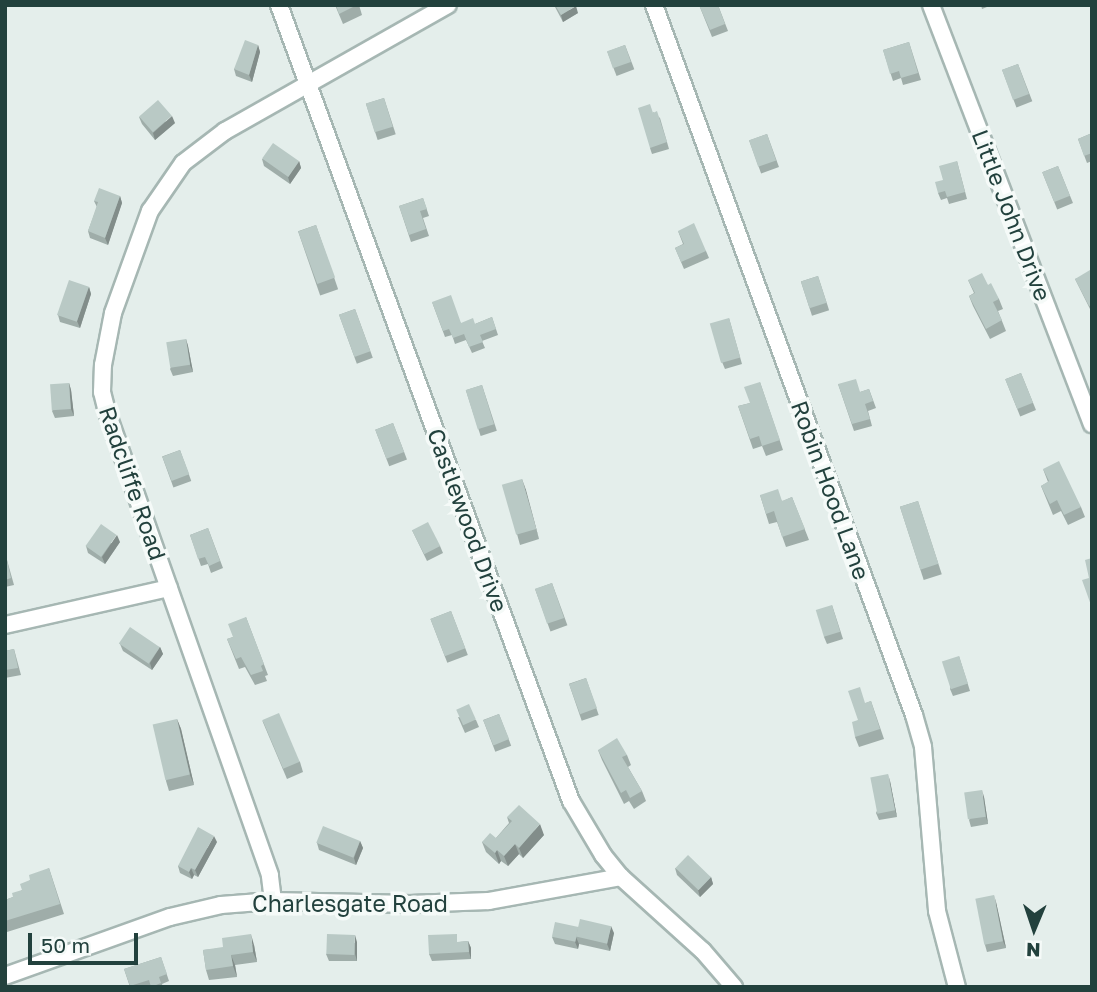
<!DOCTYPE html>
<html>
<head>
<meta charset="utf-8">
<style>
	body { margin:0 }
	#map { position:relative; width:1097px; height:992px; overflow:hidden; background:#e4eeeb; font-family:"Golos Text",sans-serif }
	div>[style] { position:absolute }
	.roads { filter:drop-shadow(2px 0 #a6b7b3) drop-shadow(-2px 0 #a6b7b3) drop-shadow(0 2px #a6b7b3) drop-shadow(0 -2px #a6b7b3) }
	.minor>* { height:16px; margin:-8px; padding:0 8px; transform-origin:8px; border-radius:8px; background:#fff }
	.wall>* { inset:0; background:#9fada9; transform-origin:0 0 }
	.shaded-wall>* { inset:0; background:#828d8a }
	.building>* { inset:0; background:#b9c9c5; transform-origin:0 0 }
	span { translate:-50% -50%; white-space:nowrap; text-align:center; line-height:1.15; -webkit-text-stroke:7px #f5faf8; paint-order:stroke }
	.street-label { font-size:23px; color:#22413d }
	.frame { position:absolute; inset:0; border:7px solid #22413d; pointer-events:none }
	.north { position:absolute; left:999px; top:894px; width:70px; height:70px; -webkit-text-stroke:5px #f5faf8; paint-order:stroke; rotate:182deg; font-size:19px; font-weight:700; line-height:28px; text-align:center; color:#22413d }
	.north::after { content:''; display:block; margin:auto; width:24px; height:32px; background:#22413d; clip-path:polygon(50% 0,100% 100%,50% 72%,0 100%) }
	.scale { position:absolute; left:28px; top:933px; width:110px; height:32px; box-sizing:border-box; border:4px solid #22413d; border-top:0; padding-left:9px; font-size:21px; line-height:24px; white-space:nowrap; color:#22413d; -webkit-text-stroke:5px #f5faf8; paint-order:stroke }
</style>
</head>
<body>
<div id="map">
	<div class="roads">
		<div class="minor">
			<i style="left:279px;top:5px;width:848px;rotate:69.86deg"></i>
			<i style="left:571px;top:801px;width:63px;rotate:59.3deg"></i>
			<i style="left:603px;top:855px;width:28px;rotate:51deg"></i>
			<i style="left:621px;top:877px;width:110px;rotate:42.1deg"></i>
			<i style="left:703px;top:951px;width:48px;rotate:49.3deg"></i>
			<i style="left:654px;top:5px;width:756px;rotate:69.89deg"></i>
			<i style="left:914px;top:715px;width:33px;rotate:74deg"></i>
			<i style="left:923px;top:747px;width:165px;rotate:85.1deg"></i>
			<i style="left:937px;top:911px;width:79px;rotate:75.3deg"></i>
			<i style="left:931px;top:5px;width:449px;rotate:69deg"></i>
			<i style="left:5px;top:625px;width:168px;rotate:-12.7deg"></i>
			<i style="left:273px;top:901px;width:26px;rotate:-97deg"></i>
			<i style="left:270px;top:875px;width:491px;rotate:-109.4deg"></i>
			<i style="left:107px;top:412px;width:21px;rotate:-104deg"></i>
			<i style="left:102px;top:392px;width:27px;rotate:-88deg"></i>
			<i style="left:103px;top:365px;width:53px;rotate:-79.1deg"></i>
			<i style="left:113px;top:313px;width:109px;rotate:-70.1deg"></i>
			<i style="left:150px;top:211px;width:58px;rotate:-55.5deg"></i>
			<i style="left:183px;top:163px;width:53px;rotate:-37.3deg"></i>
			<i style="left:225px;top:131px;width:256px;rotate:-29.5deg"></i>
			<i style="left:5px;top:976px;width:175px;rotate:-19.7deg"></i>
			<i style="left:170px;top:917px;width:52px;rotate:-13.2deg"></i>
			<i style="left:221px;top:905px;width:52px;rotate:-4.4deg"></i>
			<i style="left:273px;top:901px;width:137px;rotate:1.3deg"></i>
			<i style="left:410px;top:904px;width:79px;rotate:-2.2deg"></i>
			<i style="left:489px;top:901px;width:134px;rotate:-10.3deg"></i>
		</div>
	</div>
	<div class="wall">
		<i style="clip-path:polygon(335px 5px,359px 5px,362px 15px,343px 24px)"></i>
		<i style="clip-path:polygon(554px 5px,578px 13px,563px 22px)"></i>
		<i style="clip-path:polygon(699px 5px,718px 5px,728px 31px,712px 37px)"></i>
		<i style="clip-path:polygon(981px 5px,992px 5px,982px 9px)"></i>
		<i style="clip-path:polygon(909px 42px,921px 80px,903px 85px,901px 78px,893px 81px,883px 50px)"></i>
		<i style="clip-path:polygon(258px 45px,260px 52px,252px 82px,236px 76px,234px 69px)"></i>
		<i style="left:625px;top:45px;width:26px;height:19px;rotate:69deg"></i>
		<i style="left:1018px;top:64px;width:40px;height:17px;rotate:69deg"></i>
		<i style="left:384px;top:98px;width:38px;height:19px;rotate:72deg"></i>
		<i style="clip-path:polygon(653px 112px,660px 118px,669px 149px,652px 154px,650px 148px)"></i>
		<i style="clip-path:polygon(139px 117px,175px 123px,155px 140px,142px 124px)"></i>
		<i style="clip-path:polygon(1092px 133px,1092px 161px,1087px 163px,1078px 139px)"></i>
		<i style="left:767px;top:134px;width:35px;height:19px;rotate:70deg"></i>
		<i style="clip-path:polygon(262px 159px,299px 161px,301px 168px,290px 184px,264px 166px)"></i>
		<i style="clip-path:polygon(957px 161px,967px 199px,949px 204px,947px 198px,941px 200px,938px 193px)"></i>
		<i style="left:1058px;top:166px;width:40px;height:17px;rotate:68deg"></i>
		<i style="clip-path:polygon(120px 196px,122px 203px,108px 245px,90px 238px,88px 231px,97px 207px,94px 201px)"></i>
		<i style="clip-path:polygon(423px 198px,429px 216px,423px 218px,429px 236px,411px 242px,399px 206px)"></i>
		<i style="left:316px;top:225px;width:68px;height:19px;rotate:71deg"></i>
		<i style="clip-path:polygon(678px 231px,706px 251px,709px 258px,684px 269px,675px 248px,683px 244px)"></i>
		<i style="clip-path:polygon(1092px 273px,1092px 313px,1075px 279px)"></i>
		<i style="left:818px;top:276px;width:36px;height:18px;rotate:72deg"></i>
		<i style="clip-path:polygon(968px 280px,988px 285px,999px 299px,1003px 309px,998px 311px,1006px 331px,990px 339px,973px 306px,969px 296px,974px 293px)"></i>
		<i style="clip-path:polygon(89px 287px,91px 294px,80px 328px,60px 322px,58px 315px)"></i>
		<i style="clip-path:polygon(432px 302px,461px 323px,475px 324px,492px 317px,498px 335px,482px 341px,485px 348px,472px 353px,466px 340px,455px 344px,452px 335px,445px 337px)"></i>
		<i style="left:355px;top:309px;width:52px;height:17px;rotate:70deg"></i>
		<i style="clip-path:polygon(729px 318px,742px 364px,725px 369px,722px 362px)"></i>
		<i style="clip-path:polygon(186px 339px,188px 346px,193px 372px,173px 376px,170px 369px)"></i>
		<i style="left:1021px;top:373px;width:40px;height:17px;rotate:68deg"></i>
		<i style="clip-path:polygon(760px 382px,783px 450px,766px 456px,762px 446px,753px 449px,738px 406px,750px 403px)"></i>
		<i style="clip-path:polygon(69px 383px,71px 390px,74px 416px,55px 418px,52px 411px)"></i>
		<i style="clip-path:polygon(838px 384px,860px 392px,869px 389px,876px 408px,868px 411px,872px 426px,854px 431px)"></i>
		<i style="left:482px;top:385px;width:48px;height:17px;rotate:72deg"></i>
		<i style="left:393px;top:423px;width:39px;height:19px;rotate:69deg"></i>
		<i style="left:180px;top:450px;width:33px;height:19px;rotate:70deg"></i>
		<i style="clip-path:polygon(1043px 469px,1081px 507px,1085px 517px,1068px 525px,1061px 511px,1053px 515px,1041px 486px,1048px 482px)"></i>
		<i style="clip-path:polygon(522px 479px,539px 539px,520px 545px,517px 534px)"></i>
		<i style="clip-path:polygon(760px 495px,783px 501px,792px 497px,809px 540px,786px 547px,777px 522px,769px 524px)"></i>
		<i style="left:918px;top:501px;width:77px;height:19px;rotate:72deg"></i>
		<i style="clip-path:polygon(208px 528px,223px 568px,211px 573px,208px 564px,201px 566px,190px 535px)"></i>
		<i style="clip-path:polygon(412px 530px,440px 546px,443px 553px,427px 561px)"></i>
		<i style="clip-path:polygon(120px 542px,105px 564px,88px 553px,86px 546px)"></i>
		<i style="clip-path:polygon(7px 560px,14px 585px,5px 587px,5px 561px)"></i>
		<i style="left:552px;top:583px;width:45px;height:18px;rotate:70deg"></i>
		<i style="clip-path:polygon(832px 605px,843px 639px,827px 644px,824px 637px)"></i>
		<i style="left:451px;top:611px;width:47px;height:22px;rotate:69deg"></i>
		<i style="clip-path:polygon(246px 617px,268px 675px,265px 676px,267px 681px,255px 685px,245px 667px,239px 669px,227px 639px,233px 637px)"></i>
		<i style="clip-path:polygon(120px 644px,160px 647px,163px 654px,152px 670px,123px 651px)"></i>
		<i style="clip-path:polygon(14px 649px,21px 675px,5px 678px,5px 651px)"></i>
		<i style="clip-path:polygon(959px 656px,970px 691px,953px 696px,950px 689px)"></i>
		<i style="left:586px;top:678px;width:39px;height:18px;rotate:71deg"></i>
		<i style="clip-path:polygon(871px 701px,884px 739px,859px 747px,855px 737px,858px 720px,866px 703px)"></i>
		<i style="left:499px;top:714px;width:34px;height:17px;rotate:69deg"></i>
		<i style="clip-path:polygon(458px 717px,476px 720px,479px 727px,465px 733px)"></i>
		<i style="clip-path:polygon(177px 719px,181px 729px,194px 785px,169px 791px,166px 781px)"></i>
		<i style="clip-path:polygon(262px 720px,300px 762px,303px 772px,287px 779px)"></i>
		<i style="clip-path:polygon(598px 750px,627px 755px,631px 765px,628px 767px,642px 791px,646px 801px,634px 809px,629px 801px,624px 804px,602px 760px)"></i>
		<i style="clip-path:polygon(890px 781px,897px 817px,879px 820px,876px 813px)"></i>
		<i style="clip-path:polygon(984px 797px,988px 824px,971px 827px,969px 820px)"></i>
		<i style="clip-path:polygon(507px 817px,544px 835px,523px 858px,519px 854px,508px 866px,501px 861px,499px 864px,486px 852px,482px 842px,496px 838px,509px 823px)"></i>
		<i style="clip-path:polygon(360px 841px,363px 848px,356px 865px,319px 850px,317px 843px)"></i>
		<i style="clip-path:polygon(217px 842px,198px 877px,194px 875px,192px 879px,180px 873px,178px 866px)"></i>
		<i style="clip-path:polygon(49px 868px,64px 914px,7px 932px,5px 927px,5px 900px,13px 897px,22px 890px,30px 880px)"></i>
		<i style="clip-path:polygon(675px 868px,711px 877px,713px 884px,700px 897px,677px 875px)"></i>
		<i style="clip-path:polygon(996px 902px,1006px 948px,987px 952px,985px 945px)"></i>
		<i style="clip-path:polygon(578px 927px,614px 933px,610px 951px,579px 944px,578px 949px,555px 944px,552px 937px)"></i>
		<i style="clip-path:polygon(468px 941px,471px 948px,471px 959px,432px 961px,429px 954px,459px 942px)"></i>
		<i style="clip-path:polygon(357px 942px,357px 961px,329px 961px,326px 954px)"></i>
		<i style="clip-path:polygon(254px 945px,257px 962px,235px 965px,237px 977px,209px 980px,206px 970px,203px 950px)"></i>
		<i style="clip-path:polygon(161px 957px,169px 981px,162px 984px,163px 987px,130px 987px,124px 969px)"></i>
	</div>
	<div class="shaded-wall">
		<i style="clip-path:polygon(576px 6px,578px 13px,563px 22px,561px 15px)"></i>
		<i style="clip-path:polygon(258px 45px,260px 52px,252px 82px,249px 75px)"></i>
		<i style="clip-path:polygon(172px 116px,175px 123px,155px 140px,153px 133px)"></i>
		<i style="clip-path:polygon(299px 161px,301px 168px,290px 184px,288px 177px)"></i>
		<i style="clip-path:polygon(120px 196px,122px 203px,108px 245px,105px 238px)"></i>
		<i style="clip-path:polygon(89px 287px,91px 294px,80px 328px,77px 321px)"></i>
		<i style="clip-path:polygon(186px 339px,188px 346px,193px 372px,190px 365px)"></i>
		<i style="clip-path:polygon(69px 383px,71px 390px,74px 416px,71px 409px)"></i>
		<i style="clip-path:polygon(522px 479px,526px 490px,539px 539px,536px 529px)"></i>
		<i style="clip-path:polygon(117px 535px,120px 542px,105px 564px,102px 557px)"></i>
		<i style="clip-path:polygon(160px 647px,163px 654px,152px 670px,150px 663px)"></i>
		<i style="clip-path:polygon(177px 719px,181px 729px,194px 785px,190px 775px)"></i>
		<i style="clip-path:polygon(888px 774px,890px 781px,897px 817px,895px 810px)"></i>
		<i style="clip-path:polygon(982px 790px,984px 797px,988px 824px,986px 817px)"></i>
		<i style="clip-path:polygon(540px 824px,544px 835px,523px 858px,519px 848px)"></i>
		<i style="clip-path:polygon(214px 836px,217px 842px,198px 877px,195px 870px)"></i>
		<i style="clip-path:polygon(360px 841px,363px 848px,356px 865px,354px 858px)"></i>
		<i style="clip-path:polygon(515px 844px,519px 854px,508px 866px,504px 856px)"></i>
		<i style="clip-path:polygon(497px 850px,501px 861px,499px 864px,495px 853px)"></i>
		<i style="clip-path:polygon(191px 868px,194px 875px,192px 879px,189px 872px)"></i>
		<i style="clip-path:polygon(711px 877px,713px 884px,700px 897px,698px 890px)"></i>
		<i style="clip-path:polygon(994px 895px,996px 902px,1006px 948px,1003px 941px)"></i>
		<i style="clip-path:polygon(611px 926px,614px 933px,610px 951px,607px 944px)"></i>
		<i style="clip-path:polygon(578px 927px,576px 937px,579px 944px,578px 949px,575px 942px)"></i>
		<i style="clip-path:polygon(251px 934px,254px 945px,257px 962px,253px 952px)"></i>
		<i style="clip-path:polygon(355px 935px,357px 942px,357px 961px,355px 954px)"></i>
		<i style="clip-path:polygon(468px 941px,471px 948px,471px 959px,469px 952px)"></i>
		<i style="clip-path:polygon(231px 955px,235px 965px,237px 977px,233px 966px)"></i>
	</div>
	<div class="building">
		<i style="clip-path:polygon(336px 5px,357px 5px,339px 14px)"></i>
		<i style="clip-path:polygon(555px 5px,576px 5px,576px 6px,561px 15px)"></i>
		<i style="clip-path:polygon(699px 5px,718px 5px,725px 24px,710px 30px)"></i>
		<i style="clip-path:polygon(245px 40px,258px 45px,249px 75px,234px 69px)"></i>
		<i style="clip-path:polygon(909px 42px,918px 73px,901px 78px,899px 71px,890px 74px,883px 50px)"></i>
		<i style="left:625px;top:45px;width:18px;height:19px;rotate:71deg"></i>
		<i style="left:1018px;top:64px;width:32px;height:17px;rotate:70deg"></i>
		<i style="left:384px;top:98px;width:30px;height:19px;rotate:73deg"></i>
		<i style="left:158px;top:100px;width:21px;height:25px;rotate:49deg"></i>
		<i style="clip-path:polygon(650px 104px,653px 113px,657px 111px,667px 142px,650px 148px,638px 108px)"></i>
		<i style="clip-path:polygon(1092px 133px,1092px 153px,1084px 156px,1078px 139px)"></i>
		<i style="left:767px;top:134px;width:28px;height:19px;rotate:71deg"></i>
		<i style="left:273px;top:143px;width:32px;height:19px;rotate:35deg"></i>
		<i style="clip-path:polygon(957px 161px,965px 192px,947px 197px,945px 191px,938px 193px,935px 182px,943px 180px,939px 166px)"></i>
		<i style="left:1058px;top:166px;width:32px;height:17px;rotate:68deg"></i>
		<i style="clip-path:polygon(99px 188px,120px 196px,105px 238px,88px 231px,98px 202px,94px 201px)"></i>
		<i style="clip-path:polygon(423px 198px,427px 209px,420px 211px,426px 229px,409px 235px,399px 206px)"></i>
		<i style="clip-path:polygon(694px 223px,706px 251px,681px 262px,675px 248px,684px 244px,678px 231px)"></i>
		<i style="left:316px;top:225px;width:56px;height:19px;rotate:70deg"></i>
		<i style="clip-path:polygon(1090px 270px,1092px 273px,1092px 305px,1089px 306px,1075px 279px)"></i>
		<i style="clip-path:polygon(982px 273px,988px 285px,991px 283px,999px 299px,993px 302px,1002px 320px,986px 329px,969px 296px,975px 293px,968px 280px)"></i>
		<i style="left:818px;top:276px;width:28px;height:18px;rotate:72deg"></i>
		<i style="left:69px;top:280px;width:21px;height:37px;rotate:19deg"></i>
		<i style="clip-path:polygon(451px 295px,461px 323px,473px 318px,475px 324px,492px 317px,496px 329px,480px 335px,483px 342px,469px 347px,464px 334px,453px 338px,449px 329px,443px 331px,432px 302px)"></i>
		<i style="left:355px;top:309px;width:45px;height:17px;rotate:70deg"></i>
		<i style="left:729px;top:318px;width:41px;height:20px;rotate:74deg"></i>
		<i style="left:186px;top:339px;width:26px;height:20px;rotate:81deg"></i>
		<i style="left:1021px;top:373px;width:32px;height:17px;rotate:68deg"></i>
		<i style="clip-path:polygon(856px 379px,860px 392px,869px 389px,873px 401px,865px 404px,870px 419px,852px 424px,838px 384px)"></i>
		<i style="clip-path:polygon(760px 382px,780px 440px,762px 446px,759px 436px,750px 439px,738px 406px,750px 403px,744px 387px)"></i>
		<i style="left:69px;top:383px;width:26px;height:19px;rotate:86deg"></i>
		<i style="left:482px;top:385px;width:41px;height:17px;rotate:73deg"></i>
		<i style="left:393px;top:423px;width:31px;height:19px;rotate:69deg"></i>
		<i style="left:180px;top:450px;width:26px;height:19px;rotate:69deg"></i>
		<i style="clip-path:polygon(1059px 461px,1081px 507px,1064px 515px,1057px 500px,1050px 504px,1041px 486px,1049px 481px,1043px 469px)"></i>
		<i style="left:522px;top:479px;width:52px;height:21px;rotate:74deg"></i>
		<i style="clip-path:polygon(778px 489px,782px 501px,792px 497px,805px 529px,782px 537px,774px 511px,766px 514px,760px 495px)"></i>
		<i style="left:918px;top:501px;width:66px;height:19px;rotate:72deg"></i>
		<i style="left:428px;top:522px;width:27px;height:18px;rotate:63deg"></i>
		<i style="left:101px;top:524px;width:19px;height:27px;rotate:35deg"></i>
		<i style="clip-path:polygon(208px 528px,220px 561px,209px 566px,205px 557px,198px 559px,190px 535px)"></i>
		<i style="clip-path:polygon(1092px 558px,1092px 608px,1082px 580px,1089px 578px,1085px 560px)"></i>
		<i style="clip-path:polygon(7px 560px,11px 578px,5px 580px,5px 561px)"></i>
		<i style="left:552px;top:583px;width:37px;height:18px;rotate:71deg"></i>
		<i style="left:832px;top:605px;width:28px;height:17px;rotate:73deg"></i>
		<i style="left:451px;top:611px;width:40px;height:22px;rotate:69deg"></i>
		<i style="clip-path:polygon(246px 617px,264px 664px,261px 666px,263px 671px,251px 675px,241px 657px,236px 659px,227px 639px,233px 637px,228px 624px)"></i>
		<i style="left:130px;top:627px;width:36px;height:20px;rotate:34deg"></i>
		<i style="clip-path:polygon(14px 649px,18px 668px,5px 670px,5px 651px)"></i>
		<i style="left:959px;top:656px;width:29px;height:18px;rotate:72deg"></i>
		<i style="left:586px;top:678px;width:32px;height:18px;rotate:70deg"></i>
		<i style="clip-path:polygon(860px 687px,865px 703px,871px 701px,880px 729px,855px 737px,852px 722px,858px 720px,848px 691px)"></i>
		<i style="left:469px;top:704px;width:17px;height:14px;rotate:66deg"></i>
		<i style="left:279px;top:713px;width:53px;height:18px;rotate:67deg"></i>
		<i style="left:499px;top:714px;width:27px;height:17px;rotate:68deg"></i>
		<i style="left:177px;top:719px;width:57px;height:25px;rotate:77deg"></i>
		<i style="clip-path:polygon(617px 738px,627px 755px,622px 757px,642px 791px,630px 798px,626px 790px,621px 793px,598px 750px)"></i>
		<i style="left:888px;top:774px;width:37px;height:18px;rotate:79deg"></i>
		<i style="left:982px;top:790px;width:27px;height:18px;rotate:82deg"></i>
		<i style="clip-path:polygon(519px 805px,540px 824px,519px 848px,515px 844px,504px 856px,497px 850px,495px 853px,482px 842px,490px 833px,496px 838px,512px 821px,507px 817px)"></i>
		<i style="left:323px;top:826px;width:40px;height:18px;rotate:22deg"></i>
		<i style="clip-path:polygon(198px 827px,214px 836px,195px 870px,191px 868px,189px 872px,178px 866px)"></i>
		<i style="left:688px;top:855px;width:32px;height:18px;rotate:44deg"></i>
		<i style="clip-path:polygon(49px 868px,60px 904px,5px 921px,5px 900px,13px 897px,12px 893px,22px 890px,20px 884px,30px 880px,29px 875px)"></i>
		<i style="left:994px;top:895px;width:47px;height:19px;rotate:79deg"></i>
		<i style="left:580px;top:919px;width:32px;height:18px;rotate:13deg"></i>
		<i style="left:555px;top:922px;width:24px;height:15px;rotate:12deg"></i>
		<i style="clip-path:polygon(251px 934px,253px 952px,231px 955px,233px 966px,206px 970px,203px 950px,223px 947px,222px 938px)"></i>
		<i style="left:327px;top:934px;width:28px;height:20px;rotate:2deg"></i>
		<i style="clip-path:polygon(457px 934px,457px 942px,468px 941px,469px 952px,429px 954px,428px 935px)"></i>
		<i style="clip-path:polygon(161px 957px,167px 974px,159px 977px,161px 983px,151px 987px,149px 980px,130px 986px,124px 969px)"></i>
	</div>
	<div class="street-label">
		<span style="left:1012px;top:215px;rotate:69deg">Little John Drive</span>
		<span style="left:133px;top:483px;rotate:71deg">Radcliffe Road</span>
		<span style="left:831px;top:490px;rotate:70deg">Robin Hood Lane</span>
		<span style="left:468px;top:520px;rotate:70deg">Castlewood Drive</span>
		<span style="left:350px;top:903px">Charlesgate Road</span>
	</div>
	<div class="frame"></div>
	<div class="north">N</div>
	<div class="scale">50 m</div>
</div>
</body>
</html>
